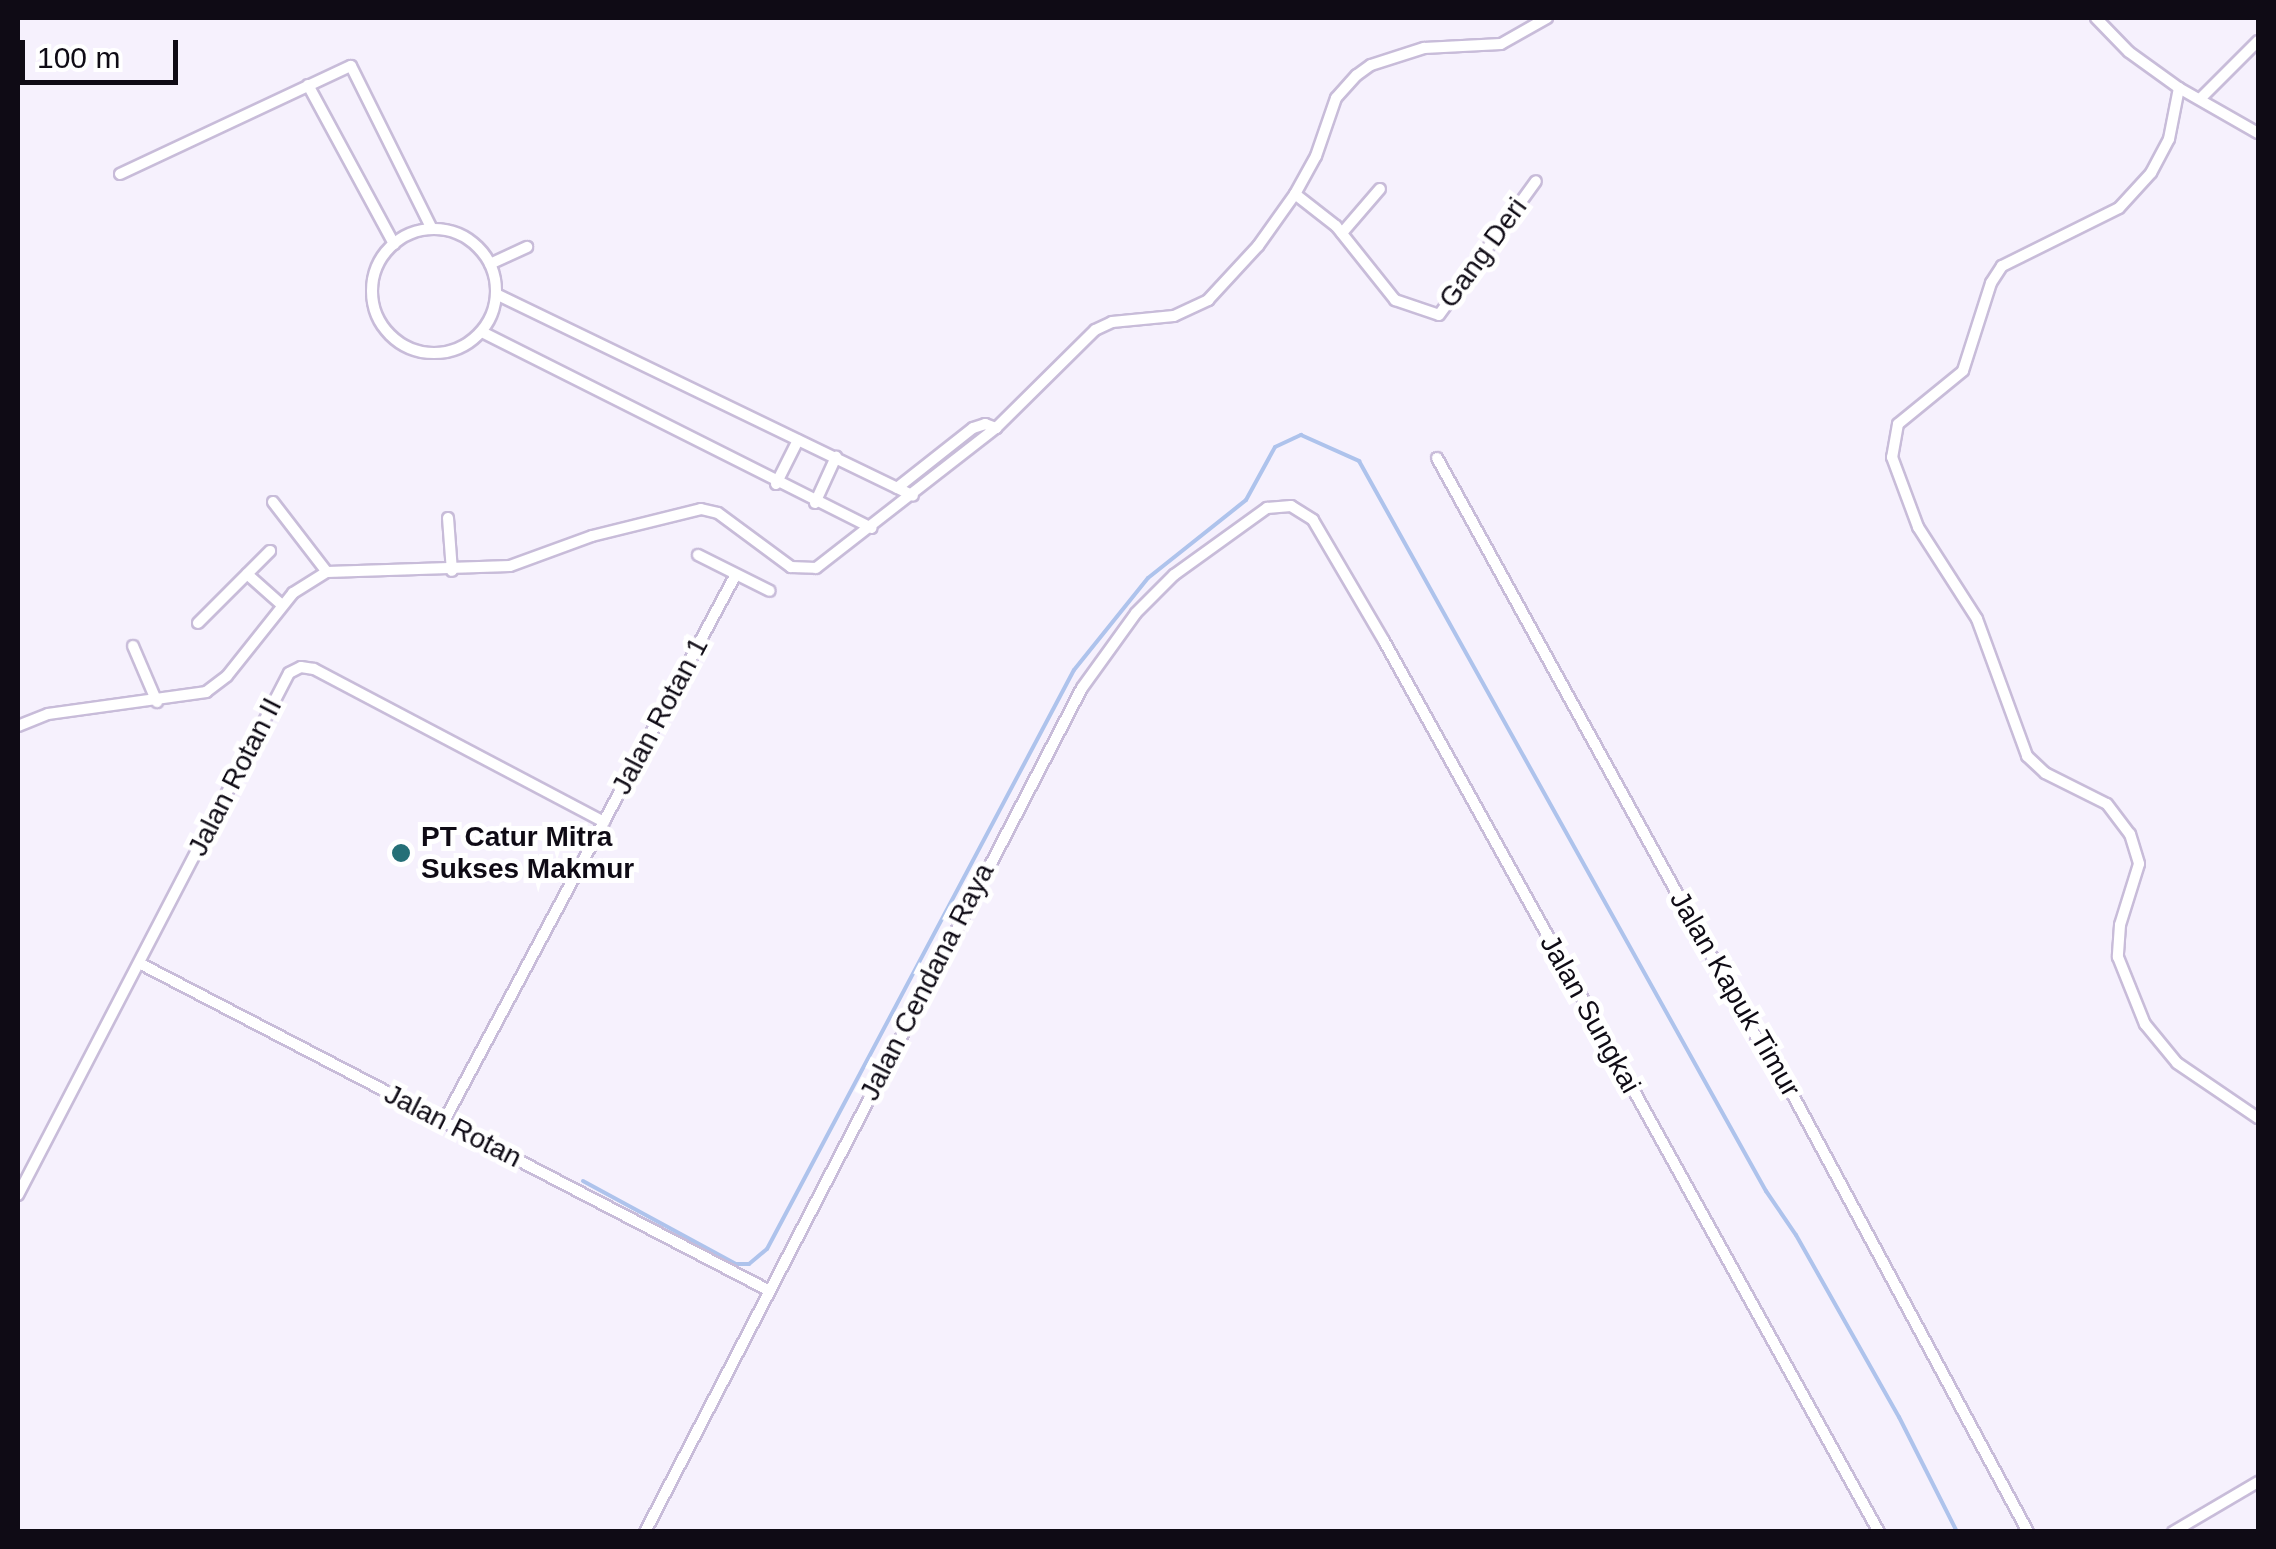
<!DOCTYPE html>
<html>
<head>
<meta charset="utf-8">
<style>
	body { margin:0 }
	#map { position:relative; width:2276px; height:1549px; overflow:hidden; background:#f6f1fd; font-family:Arial,sans-serif }
	div>[style] { position:absolute }
	.stream>* { height:4px; margin:-2px; padding:0 2px; transform-origin:2px; border-radius:2px; background:#aec3ec }
	.roads { filter:drop-shadow(2px 0 #c8bcd9) drop-shadow(-2px 0 #c8bcd9) drop-shadow(0 2px #c8bcd9) drop-shadow(0 -2px #c8bcd9) }
	.minor>* { height:10px; margin:-5px; padding:0 5px; transform-origin:5px; border-radius:5px; background:#fff }
	.minor>.ring { margin:-5px; padding:0; box-sizing:content-box; background:none; border:10px solid #fff; border-radius:50% }
	.dots>* { width:28px; height:28px; translate:-50% -50%; box-sizing:border-box; border:5px solid #fff; border-radius:50% }
	span { translate:-50% -50%; white-space:nowrap; text-align:center; line-height:1.15; -webkit-text-stroke:10px #fff; paint-order:stroke }
	.street-label { font-size:28px; color:#0f0b15 }
	.poi-label { font-size:28px; color:#0f0b15; font-weight:700 }
	.left { translate:0 -50%; text-align:left }
	.frame { position:absolute; inset:0; border:20px solid #0f0b15; pointer-events:none }
	.scale { position:absolute; left:20px; top:40px; width:158px; height:45px; box-sizing:border-box; border:5px solid #0f0b15; border-top:0; padding-left:12px; font-size:30px; line-height:35px; white-space:nowrap; color:#0f0b15; -webkit-text-stroke:8px #fff; paint-order:stroke }
</style>
</head>
<body>
<div id="map">
	<div class="stream">
		<i style="left:583px;top:1181px;width:174px;rotate:28.5deg"></i>
		<i style="left:736px;top:1264px;width:13px"></i>
		<i style="left:749px;top:1264px;width:23px;rotate:-40deg"></i>
		<i style="left:767px;top:1249px;width:655px;rotate:-62.07deg"></i>
		<i style="left:1074px;top:670px;width:118px;rotate:-51.2deg"></i>
		<i style="left:1148px;top:578px;width:125px;rotate:-38.5deg"></i>
		<i style="left:1246px;top:500px;width:60px;rotate:-61.3deg"></i>
		<i style="left:1275px;top:447px;width:29px;rotate:-25deg"></i>
		<i style="left:1301px;top:435px;width:64px;rotate:24.1deg"></i>
		<i style="left:1359px;top:461px;width:836px;rotate:60.86deg"></i>
		<i style="left:1766px;top:1191px;width:53px;rotate:55.7deg"></i>
		<i style="left:1796px;top:1235px;width:209px;rotate:60.5deg"></i>
		<i style="left:1899px;top:1417px;width:129px;rotate:63.2deg"></i>
	</div>
	<div class="roads">
		<div class="minor">
			<i style="left:2096px;top:18px;width:47px;rotate:45.9deg"></i>
			<i style="left:2129px;top:52px;width:62px;rotate:35.8deg"></i>
			<i style="left:2179px;top:88px;width:52px;rotate:101.1deg"></i>
			<i style="left:2169px;top:139px;width:38px;rotate:118deg"></i>
			<i style="left:2151px;top:173px;width:47px;rotate:132.4deg"></i>
			<i style="left:2119px;top:208px;width:131px;rotate:153.6deg"></i>
			<i style="left:2002px;top:266px;width:20px;rotate:123deg"></i>
			<i style="left:1991px;top:283px;width:92px;rotate:107.7deg"></i>
			<i style="left:1963px;top:371px;width:84px;rotate:140.8deg"></i>
			<i style="left:1898px;top:424px;width:34px;rotate:100deg"></i>
			<i style="left:1892px;top:457px;width:75px;rotate:69.6deg"></i>
			<i style="left:1918px;top:527px;width:109px;rotate:57.3deg"></i>
			<i style="left:1977px;top:619px;width:146px;rotate:69.9deg"></i>
			<i style="left:2027px;top:756px;width:25px;rotate:43deg"></i>
			<i style="left:2045px;top:773px;width:69px;rotate:26.6deg"></i>
			<i style="left:2107px;top:804px;width:38px;rotate:53deg"></i>
			<i style="left:2130px;top:834px;width:31px;rotate:73deg"></i>
			<i style="left:2139px;top:864px;width:64px;rotate:107.3deg"></i>
			<i style="left:2120px;top:925px;width:32px;rotate:94deg"></i>
			<i style="left:2118px;top:957px;width:72px;rotate:68.1deg"></i>
			<i style="left:2145px;top:1024px;width:50px;rotate:50.6deg"></i>
			<i style="left:2177px;top:1063px;width:98px;rotate:34.2deg"></i>
			<i style="left:308px;top:85px;width:181px;rotate:61.6deg"></i>
			<i style="left:2179px;top:88px;width:91px;rotate:29.7deg"></i>
			<i style="left:2200px;top:99px;width:82px;rotate:-45deg"></i>
			<i style="left:120px;top:174px;width:255px;rotate:-25.1deg"></i>
			<i style="left:351px;top:66px;width:182px;rotate:63.6deg"></i>
			<i style="left:1295px;top:194px;width:52px;rotate:38deg"></i>
			<i style="left:1336px;top:226px;width:95px;rotate:51.4deg"></i>
			<i style="left:1395px;top:300px;width:46px;rotate:18.8deg"></i>
			<i style="left:1439px;top:315px;width:165px;rotate:-54.1deg"></i>
			<i class="ring" style="left:372px;top:229px;width:114px;height:114px"></i>
			<i style="left:1342px;top:233px;width:58px;rotate:-49.2deg"></i>
			<i style="left:490px;top:264px;width:41px;rotate:-24.7deg"></i>
			<i style="left:496px;top:294px;width:463px;rotate:25.8deg"></i>
			<i style="left:482px;top:332px;width:436px;rotate:26.7deg"></i>
			<i style="left:1437px;top:458px;width:675px;rotate:61.12deg"></i>
			<i style="left:1763px;top:1049px;width:45px;rotate:56deg"></i>
			<i style="left:1788px;top:1086px;width:506px;rotate:61.71deg"></i>
			<i style="left:776px;top:484px;width:49px;rotate:-63.4deg"></i>
			<i style="left:897px;top:488px;width:97px;rotate:-38.3deg"></i>
			<i style="left:973px;top:428px;width:13px;rotate:-18deg"></i>
			<i style="left:985px;top:424px;width:12px;rotate:20deg"></i>
			<i style="left:273px;top:502px;width:88px;rotate:52.4deg"></i>
			<i style="left:815px;top:503px;width:51px;rotate:-65.5deg"></i>
			<i style="left:448px;top:518px;width:53px;rotate:85.7deg"></i>
			<i style="left:698px;top:555px;width:80px;rotate:26.6deg"></i>
			<i style="left:247px;top:574px;width:47px;rotate:41.5deg"></i>
			<i style="left:198px;top:623px;width:102px;rotate:-45deg"></i>
			<i style="left:133px;top:646px;width:61px;rotate:66.8deg"></i>
			<i style="left:18px;top:726px;width:32px;rotate:-22deg"></i>
			<i style="left:48px;top:714px;width:160px;rotate:-7.9deg"></i>
			<i style="left:206px;top:692px;width:26px;rotate:-37deg"></i>
			<i style="left:227px;top:676px;width:106px;rotate:-51.5deg"></i>
			<i style="left:293px;top:593px;width:40px;rotate:-32deg"></i>
			<i style="left:327px;top:572px;width:183px;rotate:-1.9deg"></i>
			<i style="left:510px;top:566px;width:87px;rotate:-20.1deg"></i>
			<i style="left:592px;top:536px;width:112px;rotate:-13.9deg"></i>
			<i style="left:701px;top:509px;width:17px;rotate:13deg"></i>
			<i style="left:718px;top:513px;width:91px;rotate:36.5deg"></i>
			<i style="left:791px;top:567px;width:25px;rotate:2deg"></i>
			<i style="left:816px;top:568px;width:228px;rotate:-37.9deg"></i>
			<i style="left:996px;top:428px;width:139px;rotate:-44.7deg"></i>
			<i style="left:1095px;top:330px;width:19px;rotate:-25deg"></i>
			<i style="left:1112px;top:322px;width:62px;rotate:-5.5deg"></i>
			<i style="left:1174px;top:316px;width:38px;rotate:-25deg"></i>
			<i style="left:1208px;top:300px;width:74px;rotate:-47.2deg"></i>
			<i style="left:1258px;top:246px;width:64px;rotate:-54.6deg"></i>
			<i style="left:1295px;top:194px;width:43px;rotate:-61.1deg"></i>
			<i style="left:1316px;top:156px;width:61px;rotate:-71deg"></i>
			<i style="left:1336px;top:98px;width:31px;rotate:-48deg"></i>
			<i style="left:1357px;top:75px;width:17px;rotate:-36deg"></i>
			<i style="left:1371px;top:65px;width:56px;rotate:-17.8deg"></i>
			<i style="left:1424px;top:48px;width:77px;rotate:-3deg"></i>
			<i style="left:1501px;top:44px;width:53px;rotate:-29.5deg"></i>
			<i style="left:139px;top:963px;width:709px;rotate:27.47deg"></i>
			<i style="left:444px;top:1121px;width:618px;rotate:-61.9deg"></i>
			<i style="left:18px;top:1195px;width:588px;rotate:-62.56deg"></i>
			<i style="left:289px;top:673px;width:13px;rotate:-27deg"></i>
			<i style="left:301px;top:667px;width:13px;rotate:9deg"></i>
			<i style="left:314px;top:669px;width:328px;rotate:27.8deg"></i>
			<i style="left:645px;top:1532px;width:950px;rotate:-62.63deg"></i>
			<i style="left:1082px;top:688px;width:92px;rotate:-54.2deg"></i>
			<i style="left:1136px;top:613px;width:54px;rotate:-45deg"></i>
			<i style="left:1174px;top:575px;width:115px;rotate:-35.8deg"></i>
			<i style="left:1267px;top:508px;width:24px;rotate:-5deg"></i>
			<i style="left:1291px;top:506px;width:26px;rotate:32deg"></i>
			<i style="left:1313px;top:520px;width:140px;rotate:59.6deg"></i>
			<i style="left:1384px;top:641px;width:1019px;rotate:60.95deg"></i>
			<i style="left:2173px;top:1532px;width:99px;rotate:-30.5deg"></i>
		</div>
	</div>
	<div class="dots">
		<i style="left:401px;top:853px;background:#256f77"></i>
	</div>
	<div class="street-label">
		<span style="left:1483px;top:253px;rotate:-54deg">Gang Deri</span>
		<span style="left:660px;top:716px;rotate:-62deg">Jalan Rotan 1</span>
		<span style="left:235px;top:777px;rotate:-63deg">Jalan Rotan II</span>
		<span style="left:927px;top:982px;rotate:-63deg">Jalan Cendana Raya</span>
		<span style="left:1735px;top:994px;rotate:60deg">Jalan Kapuk Timur</span>
		<span style="left:1590px;top:1014px;rotate:61deg">Jalan Sungkai</span>
		<span style="left:453px;top:1126px;rotate:27deg">Jalan Rotan</span>
	</div>
	<div class="poi-label">
		<span class="left" style="left:421px;top:853px">PT Catur Mitra<br>Sukses Makmur</span>
	</div>
	<div class="frame"></div>
	<div class="scale">100 m</div>
</div>
</body>
</html>
